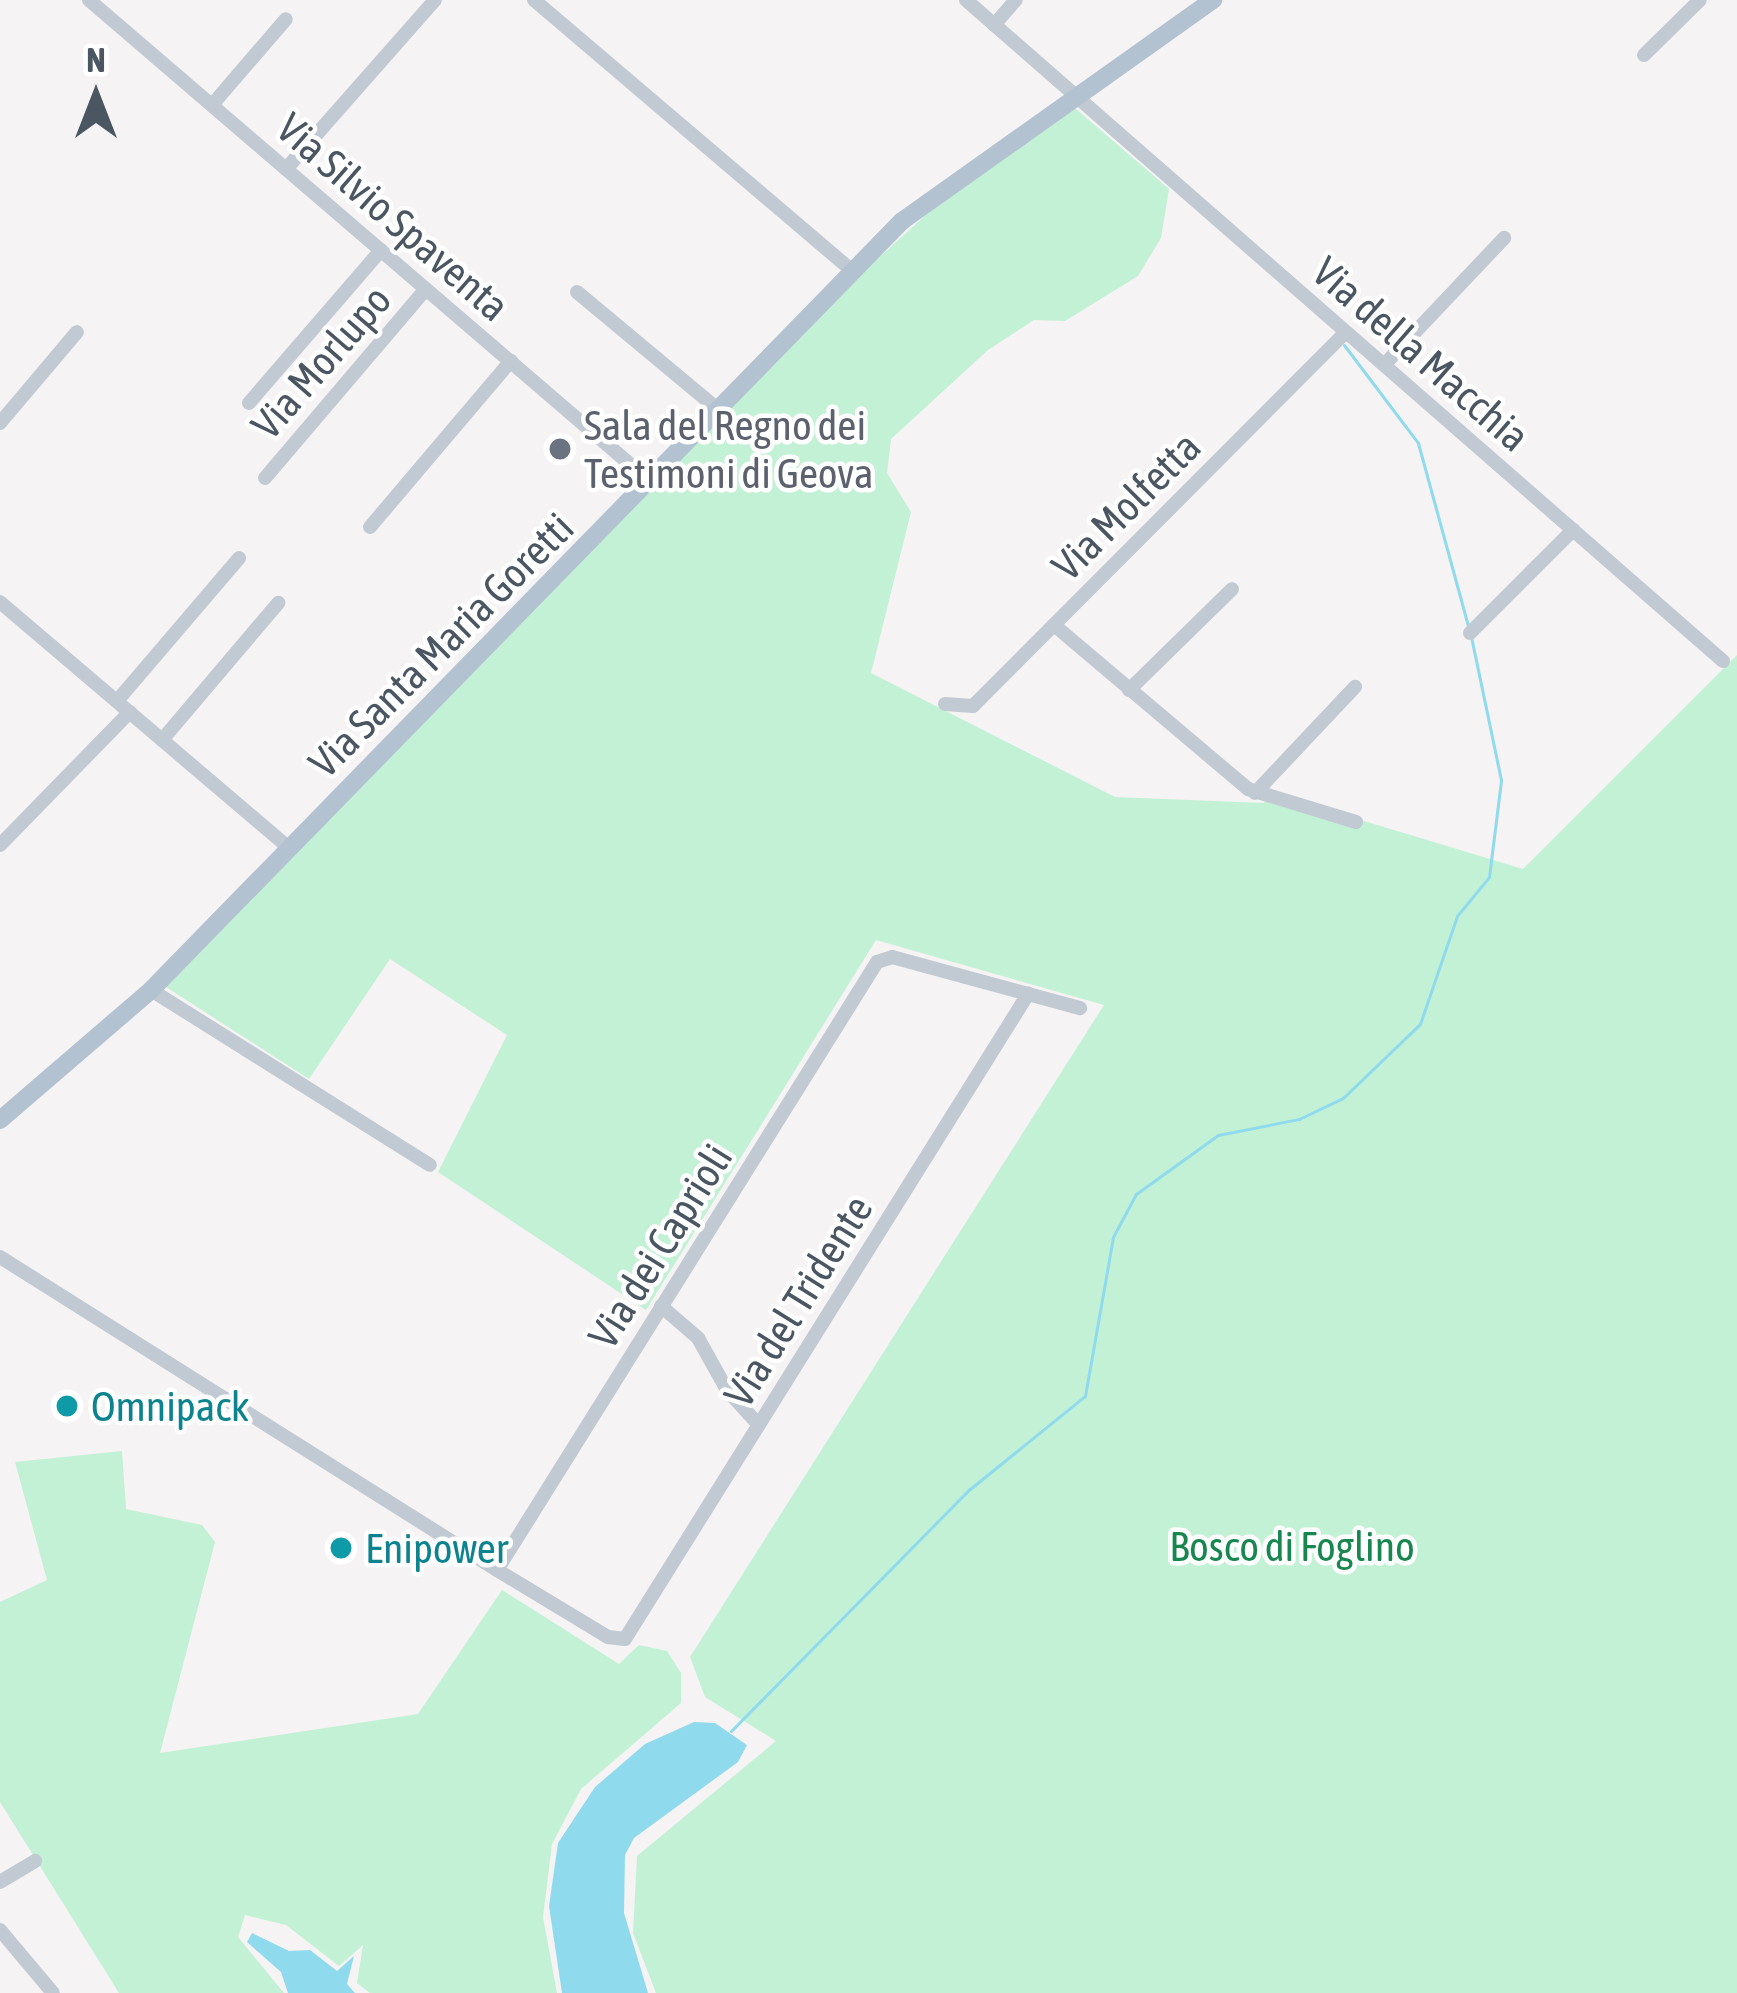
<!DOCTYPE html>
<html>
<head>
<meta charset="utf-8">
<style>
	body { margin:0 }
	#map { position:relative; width:1737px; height:1993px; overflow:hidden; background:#f5f3f3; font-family:"Asap Condensed",sans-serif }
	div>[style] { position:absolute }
	.green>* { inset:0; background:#c3f1d5 }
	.water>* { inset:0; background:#90daee }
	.stream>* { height:3px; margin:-1.5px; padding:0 1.5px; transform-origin:1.5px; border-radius:1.5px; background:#90daee }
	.minor>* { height:14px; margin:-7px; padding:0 7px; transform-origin:7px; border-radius:7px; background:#c1cad2 }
	.major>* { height:18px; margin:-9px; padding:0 9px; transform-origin:9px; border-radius:9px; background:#b3c2d1 }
	.dots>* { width:33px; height:33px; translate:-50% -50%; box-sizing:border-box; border:6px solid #fff; border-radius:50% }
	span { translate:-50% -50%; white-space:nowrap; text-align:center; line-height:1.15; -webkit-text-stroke:9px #fff; paint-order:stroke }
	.street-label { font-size:42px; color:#4a5661 }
	.worship-label { font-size:42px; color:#5b616d }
	.left { translate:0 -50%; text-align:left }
	.culture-label { font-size:42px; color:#0d838f }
	.park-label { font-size:42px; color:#17864f }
	.north { position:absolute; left:36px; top:36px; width:120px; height:120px; -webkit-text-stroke:9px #fff; paint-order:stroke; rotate:0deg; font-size:33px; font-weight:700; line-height:48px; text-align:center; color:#4a5661 }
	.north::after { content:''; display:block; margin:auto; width:42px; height:54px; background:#4a5661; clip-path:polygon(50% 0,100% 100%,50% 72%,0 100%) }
</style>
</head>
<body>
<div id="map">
	<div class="green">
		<i style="clip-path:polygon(1075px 108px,1169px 189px,1161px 238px,1138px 276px,1065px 321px,1034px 320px,988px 350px,891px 439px,887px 473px,911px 512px,871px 673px,1115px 797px,1263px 803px,1278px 795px,1523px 869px,1737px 655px,1737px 1993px,656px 1993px,633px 1933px,637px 1856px,776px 1741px,705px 1697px,690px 1657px,1104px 1005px,876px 940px,646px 1310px,438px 1172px,507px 1035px,390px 959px,309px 1079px,166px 987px,860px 275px,962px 182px)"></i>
		<i style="clip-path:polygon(122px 1451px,126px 1509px,202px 1525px,215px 1542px,160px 1753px,418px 1714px,502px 1590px,619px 1664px,639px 1645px,667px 1651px,681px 1673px,681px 1703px,581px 1789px,552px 1844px,543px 1917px,557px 1993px,370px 1993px,357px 1983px,363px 1945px,339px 1966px,286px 1925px,245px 1915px,238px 1937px,284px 1993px,119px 1993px,0 1802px,0 1602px,47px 1580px,15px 1462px)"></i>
	</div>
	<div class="water">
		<i style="clip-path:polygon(694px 1722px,715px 1723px,747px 1745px,738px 1762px,634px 1838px,625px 1855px,624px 1913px,648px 1993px,562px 1993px,549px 1906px,558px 1843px,595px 1787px,645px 1744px)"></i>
		<i style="clip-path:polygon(252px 1933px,289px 1951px,310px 1950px,337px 1971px,354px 1956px,347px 1984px,355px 1993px,288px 1993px,281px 1972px,247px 1942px)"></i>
	</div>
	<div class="stream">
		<i style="left:1344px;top:345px;width:123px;rotate:52.9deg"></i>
		<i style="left:1418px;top:443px;width:190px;rotate:74.7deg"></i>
		<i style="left:731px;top:1731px;width:340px;rotate:-45.4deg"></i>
		<i style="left:970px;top:1489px;width:148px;rotate:-39deg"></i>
		<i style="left:1085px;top:1396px;width:161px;rotate:-80deg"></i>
		<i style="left:1113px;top:1237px;width:49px;rotate:-61.9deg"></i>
		<i style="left:1136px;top:1194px;width:101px;rotate:-35.7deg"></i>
		<i style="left:1218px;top:1135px;width:83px;rotate:-11.2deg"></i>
		<i style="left:1299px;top:1119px;width:49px;rotate:-25.5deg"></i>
		<i style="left:1343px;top:1098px;width:107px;rotate:-43.9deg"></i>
		<i style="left:1420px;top:1024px;width:114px;rotate:-71.1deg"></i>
		<i style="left:1457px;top:916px;width:50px;rotate:-50.6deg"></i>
		<i style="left:1489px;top:877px;width:98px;rotate:-82.9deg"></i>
		<i style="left:1501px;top:780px;width:147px;rotate:-101.8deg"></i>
	</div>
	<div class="minor">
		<i style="left:89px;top:0;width:743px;rotate:40.63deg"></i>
		<i style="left:534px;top:0;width:416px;rotate:40.4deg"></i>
		<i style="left:966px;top:0;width:1005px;rotate:41.13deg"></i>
		<i style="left:994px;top:25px;width:33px;rotate:-49deg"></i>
		<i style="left:1644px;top:55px;width:78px;rotate:-44.5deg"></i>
		<i style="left:212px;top:105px;width:113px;rotate:-49.3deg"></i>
		<i style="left:286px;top:169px;width:225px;rotate:-48.6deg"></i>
		<i style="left:577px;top:292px;width:187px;rotate:39.8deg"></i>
		<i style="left:1384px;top:365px;width:175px;rotate:-46.6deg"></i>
		<i style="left:249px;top:403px;width:202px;rotate:-49.2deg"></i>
		<i style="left:0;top:423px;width:119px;rotate:-49.8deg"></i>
		<i style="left:265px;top:478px;width:248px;rotate:-49.6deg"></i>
		<i style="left:370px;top:527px;width:218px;rotate:-49.7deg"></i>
		<i style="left:0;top:602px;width:378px;rotate:40.4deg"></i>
		<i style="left:1054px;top:625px;width:254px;rotate:40.2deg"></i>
		<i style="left:1248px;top:789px;width:113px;rotate:17deg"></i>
		<i style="left:1470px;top:633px;width:146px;rotate:-45deg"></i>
		<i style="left:1129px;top:690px;width:144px;rotate:-44.4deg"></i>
		<i style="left:117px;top:701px;width:188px;rotate:-49.5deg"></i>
		<i style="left:945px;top:704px;width:28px;rotate:4deg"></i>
		<i style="left:973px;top:706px;width:528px;rotate:-45.08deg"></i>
		<i style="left:162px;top:740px;width:180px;rotate:-49.7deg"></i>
		<i style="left:1255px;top:793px;width:146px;rotate:-46.7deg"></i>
		<i style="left:0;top:845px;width:186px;rotate:-45.7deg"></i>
		<i style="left:151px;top:990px;width:329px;rotate:32.1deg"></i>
		<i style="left:0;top:1257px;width:587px;rotate:32.2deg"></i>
		<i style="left:497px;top:1570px;width:130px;rotate:31.1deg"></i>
		<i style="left:608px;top:1637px;width:17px;rotate:7deg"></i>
		<i style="left:625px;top:1639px;width:761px;rotate:-58deg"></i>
		<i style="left:661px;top:1306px;width:49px;rotate:40.9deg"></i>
		<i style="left:698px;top:1338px;width:60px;rotate:60.9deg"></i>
		<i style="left:727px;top:1390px;width:47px;rotate:47.6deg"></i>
		<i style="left:497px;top:1570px;width:717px;rotate:-57.99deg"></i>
		<i style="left:877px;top:962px;width:16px;rotate:-18deg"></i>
		<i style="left:892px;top:957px;width:195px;rotate:15.2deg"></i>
		<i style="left:0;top:1882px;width:41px;rotate:-31deg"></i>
		<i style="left:0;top:1930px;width:82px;rotate:49.9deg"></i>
	</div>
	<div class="major">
		<i style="left:0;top:1120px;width:199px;rotate:-40.7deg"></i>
		<i style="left:151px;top:990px;width:1075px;rotate:-45.68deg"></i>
		<i style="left:902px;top:221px;width:382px;rotate:-35.4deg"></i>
	</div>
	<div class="dots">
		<i style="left:560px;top:449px;background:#6b7280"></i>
		<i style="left:67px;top:1406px;background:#0f9aa8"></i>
		<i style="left:341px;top:1548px;background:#0f9aa8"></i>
	</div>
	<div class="street-label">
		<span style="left:393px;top:217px;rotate:41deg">Via Silvio Spaventa</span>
		<span style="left:1421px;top:354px;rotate:41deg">Via della Macchia</span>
		<span style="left:321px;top:362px;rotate:-49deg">Via Morlupo</span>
		<span style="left:1126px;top:506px;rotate:-45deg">Via Molfetta</span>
		<span style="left:441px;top:645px;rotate:-45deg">Via Santa Maria Goretti</span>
		<span style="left:660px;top:1246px;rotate:-58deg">Via dei Caprioli</span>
		<span style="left:798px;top:1301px;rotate:-58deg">Via del Tridente</span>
	</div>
	<div class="worship-label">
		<span class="left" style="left:584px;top:449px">Sala del Regno dei<br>Testimoni di Geova</span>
	</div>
	<div class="culture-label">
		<span class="left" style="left:91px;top:1406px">Omnipack</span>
		<span class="left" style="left:365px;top:1548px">Enipower</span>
	</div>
	<div class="park-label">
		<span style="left:1292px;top:1546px">Bosco di Foglino</span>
	</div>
	<div class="north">N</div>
</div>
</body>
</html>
